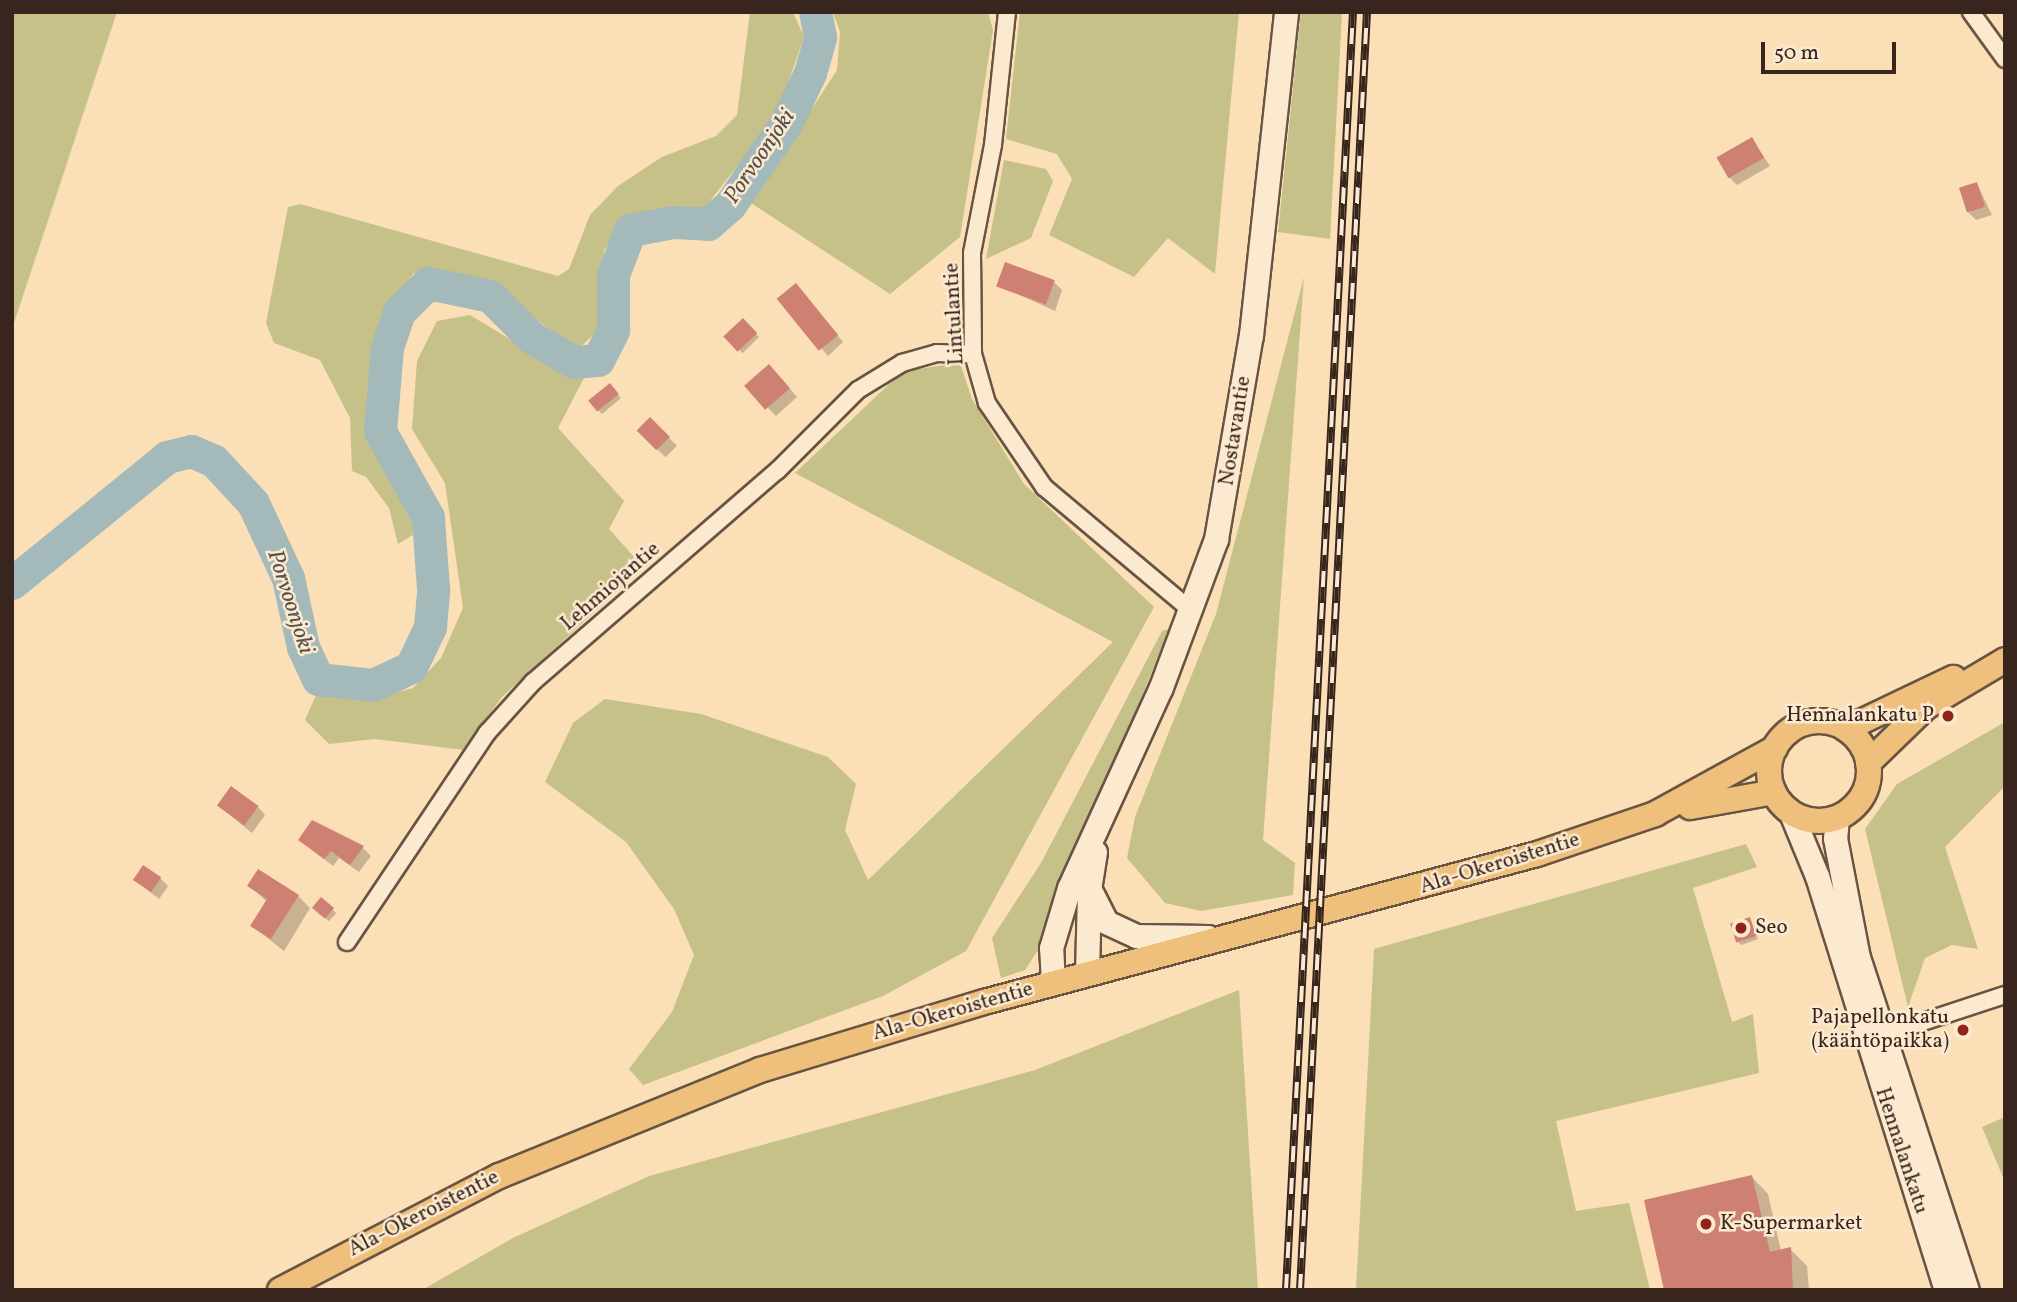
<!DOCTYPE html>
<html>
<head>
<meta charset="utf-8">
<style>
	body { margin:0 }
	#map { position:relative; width:2017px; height:1302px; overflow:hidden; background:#fbdfb7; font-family:Vollkorn,serif }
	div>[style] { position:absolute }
	.green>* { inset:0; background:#c6c089 }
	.shadow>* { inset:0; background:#0003; transform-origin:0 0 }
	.river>* { height:33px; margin:-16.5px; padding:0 16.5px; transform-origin:16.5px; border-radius:16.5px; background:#a4baba }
	.building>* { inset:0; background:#ce8172; transform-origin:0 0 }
	.roads { filter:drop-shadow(2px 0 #695444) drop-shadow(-2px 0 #695444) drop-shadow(0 2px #695444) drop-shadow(0 -2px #695444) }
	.street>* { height:16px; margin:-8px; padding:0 8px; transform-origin:8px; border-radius:8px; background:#fcead0 }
	.secondary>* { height:23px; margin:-11.5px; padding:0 11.5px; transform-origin:11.5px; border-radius:11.5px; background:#fcead0 }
	.primary>* { height:24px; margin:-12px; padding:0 12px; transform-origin:12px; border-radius:12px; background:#eec07c }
	.primary>.ring { margin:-12px; padding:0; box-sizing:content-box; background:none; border:24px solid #eec07c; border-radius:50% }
	.rail>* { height:8px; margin-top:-4px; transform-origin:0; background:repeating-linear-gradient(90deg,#fcead0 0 16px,#38261e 0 32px); box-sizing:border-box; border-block:2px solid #38261e }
	.dots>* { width:19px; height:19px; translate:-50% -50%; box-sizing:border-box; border:4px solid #fcead0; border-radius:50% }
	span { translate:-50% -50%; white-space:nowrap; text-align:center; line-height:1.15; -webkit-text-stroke:5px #fcead0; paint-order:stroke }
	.street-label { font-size:21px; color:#38261e }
	.poi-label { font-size:21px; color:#38261e }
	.right { translate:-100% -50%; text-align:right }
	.left { translate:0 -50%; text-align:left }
	.water-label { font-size:23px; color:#58524d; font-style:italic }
	.frame { position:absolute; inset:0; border:14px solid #38261e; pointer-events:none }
	.scale { position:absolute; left:1761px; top:42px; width:135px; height:32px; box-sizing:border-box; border:4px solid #38261e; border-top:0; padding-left:9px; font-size:21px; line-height:24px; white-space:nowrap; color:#38261e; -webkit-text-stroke:5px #fcead0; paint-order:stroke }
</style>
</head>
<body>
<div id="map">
	<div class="green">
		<i style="clip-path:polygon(12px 12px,117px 12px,12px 329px)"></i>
		<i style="clip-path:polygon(750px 12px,793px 12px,804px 37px,777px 115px,703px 210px,679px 206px,624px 219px,604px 250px,603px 326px,577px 350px,500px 292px,414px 273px,396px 297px,373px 354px,371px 427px,421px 530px,398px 544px,389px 508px,366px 477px,352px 471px,350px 418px,320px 360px,274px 343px,266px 323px,288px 207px,300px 204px,558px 276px,569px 269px,590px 215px,618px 186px,662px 157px,716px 136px,737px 115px)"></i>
		<i style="clip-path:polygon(833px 12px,988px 12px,993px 30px,960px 237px,890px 294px,751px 203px,837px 70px,840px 32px)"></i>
		<i style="clip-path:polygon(1020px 12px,1239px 12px,1215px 274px,1168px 238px,1134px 277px,1049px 235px,1072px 179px,1057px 154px,1006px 139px)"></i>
		<i style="clip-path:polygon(1301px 12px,1342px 12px,1330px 239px,1278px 232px)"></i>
		<i style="clip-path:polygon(1004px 160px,1046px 169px,1053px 181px,1031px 238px,986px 259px)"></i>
		<i style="clip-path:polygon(1304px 277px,1263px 840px,1295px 863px,1293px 895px,1201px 911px,1165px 903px,1127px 858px,1135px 817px,1216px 614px)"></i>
		<i style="clip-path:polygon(470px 315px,554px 366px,585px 376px,558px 428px,624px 501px,609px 529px,643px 567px,501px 698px,464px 750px,375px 739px,329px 744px,305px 720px,317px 693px,376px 698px,413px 688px,441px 658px,463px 608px,445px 483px,412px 429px,417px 361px,437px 321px)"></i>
		<i style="clip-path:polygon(960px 363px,972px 399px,1024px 484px,1154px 607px,966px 951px,883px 996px,643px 1085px,629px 1069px,672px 1012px,694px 955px,674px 909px,626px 842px,545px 782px,573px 723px,605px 699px,701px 714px,828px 757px,856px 784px,845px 830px,868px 880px,1113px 642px,795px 473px,903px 371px)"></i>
		<i style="clip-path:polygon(1169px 629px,1042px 944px,1025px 970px,1001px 978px,992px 938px,1041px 863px,1162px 631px)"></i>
		<i style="clip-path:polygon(2005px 722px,2005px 786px,1945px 847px,1978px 949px,1952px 945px,1925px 958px,1908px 1007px,1865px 829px,1897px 784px)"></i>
		<i style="clip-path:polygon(1746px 844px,1757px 867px,1693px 888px,1732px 1022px,1753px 1014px,1759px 1073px,1556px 1121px,1576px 1211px,1629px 1203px,1650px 1290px,1356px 1290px,1374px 949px)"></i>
		<i style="clip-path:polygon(1239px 990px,1258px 1290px,422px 1290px,513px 1238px,649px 1176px,1035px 1070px)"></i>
		<i style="clip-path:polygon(2005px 1117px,2005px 1182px,1982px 1127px)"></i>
	</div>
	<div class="shadow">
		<i style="clip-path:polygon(1752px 139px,1770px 166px,1737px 185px,1729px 177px)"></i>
		<i style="clip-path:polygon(1977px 184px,1992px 215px,1976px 220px,1968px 212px)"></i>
		<i style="clip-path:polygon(1054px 282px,1062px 290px,1055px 311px,998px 285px)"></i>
		<i style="clip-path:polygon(802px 292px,843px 342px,828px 356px,779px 300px)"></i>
		<i style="left:742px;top:320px;width:24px;height:23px;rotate:45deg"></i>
		<i style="clip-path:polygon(777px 374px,797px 397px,776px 416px,768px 408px)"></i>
		<i style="clip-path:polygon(613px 389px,621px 398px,602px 414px,598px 410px)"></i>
		<i style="left:650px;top:419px;width:38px;height:16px;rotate:45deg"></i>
		<i style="clip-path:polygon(219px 806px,258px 807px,265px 815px,252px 833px)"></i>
		<i style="clip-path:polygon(300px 840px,363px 848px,371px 856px,359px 872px,339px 858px,333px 866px)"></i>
		<i style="clip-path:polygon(160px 878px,168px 886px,159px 899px,135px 880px)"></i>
		<i style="clip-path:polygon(249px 885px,298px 896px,310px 908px,284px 951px,252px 926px,267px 902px)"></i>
		<i style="left:321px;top:899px;width:21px;height:11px;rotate:43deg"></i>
		<i style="clip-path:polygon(1749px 919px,1758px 939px,1741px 945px,1738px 942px)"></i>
		<i style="clip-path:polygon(1752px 1177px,1768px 1194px,1781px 1251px,1790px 1249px,1807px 1266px,1809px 1290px,1666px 1290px)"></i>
	</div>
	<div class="river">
		<i style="left:12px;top:583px;width:200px;rotate:-39.1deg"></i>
		<i style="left:167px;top:457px;width:25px;rotate:-14deg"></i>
		<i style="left:191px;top:451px;width:25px;rotate:23deg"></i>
		<i style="left:214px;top:461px;width:57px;rotate:47.1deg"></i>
		<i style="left:253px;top:503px;width:83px;rotate:65deg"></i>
		<i style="left:288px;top:578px;width:71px;rotate:77.7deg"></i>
		<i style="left:303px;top:647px;width:35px;rotate:65deg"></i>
		<i style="left:318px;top:679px;width:55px;rotate:6.2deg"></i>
		<i style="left:373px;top:685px;width:42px;rotate:-25.3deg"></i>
		<i style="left:411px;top:667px;width:44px;rotate:-64.6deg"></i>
		<i style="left:430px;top:627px;width:38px;rotate:-85deg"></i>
		<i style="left:433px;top:589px;width:72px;rotate:-94deg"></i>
		<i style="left:428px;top:517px;width:98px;rotate:-119.2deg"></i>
		<i style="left:380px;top:431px;width:84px;rotate:-85.2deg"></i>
		<i style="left:387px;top:347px;width:37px;rotate:-71deg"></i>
		<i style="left:399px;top:312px;width:41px;rotate:-45deg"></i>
		<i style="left:428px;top:283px;width:63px;rotate:11.8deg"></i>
		<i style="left:490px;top:296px;width:58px;rotate:45deg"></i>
		<i style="left:531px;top:337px;width:50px;rotate:30.2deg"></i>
		<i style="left:574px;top:362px;width:24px;rotate:-5deg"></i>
		<i style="left:598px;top:360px;width:34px;rotate:-63deg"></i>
		<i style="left:613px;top:330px;width:55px;rotate:-90deg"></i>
		<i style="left:613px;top:275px;width:48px;rotate:-69.3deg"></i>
		<i style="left:630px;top:230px;width:44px;rotate:-10.5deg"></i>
		<i style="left:673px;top:222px;width:35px;rotate:3deg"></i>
		<i style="left:708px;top:224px;width:29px;rotate:-41deg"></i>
		<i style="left:730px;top:205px;width:102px;rotate:-55.8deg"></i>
		<i style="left:787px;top:121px;width:53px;rotate:-64.4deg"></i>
		<i style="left:810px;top:73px;width:37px;rotate:-74deg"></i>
		<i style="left:820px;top:37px;width:25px;rotate:-101deg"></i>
	</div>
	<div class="building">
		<i style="left:1752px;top:137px;width:24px;height:41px;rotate:60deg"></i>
		<i style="left:1977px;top:182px;width:26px;height:19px;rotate:72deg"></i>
		<i style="left:1005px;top:262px;width:53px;height:26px;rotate:20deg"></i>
		<i style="left:796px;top:283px;width:67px;height:25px;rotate:51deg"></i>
		<i style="left:743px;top:318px;width:21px;height:27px;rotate:47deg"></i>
		<i style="left:769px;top:364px;width:32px;height:33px;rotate:49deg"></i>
		<i style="left:610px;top:383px;width:14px;height:28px;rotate:51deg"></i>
		<i style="left:650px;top:417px;width:28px;height:19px;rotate:45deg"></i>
		<i style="left:231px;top:786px;width:34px;height:24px;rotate:36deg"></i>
		<i style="clip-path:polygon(312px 820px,364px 846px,350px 865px,331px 851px,324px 859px,298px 840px)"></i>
		<i style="left:143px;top:865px;width:22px;height:18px;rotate:34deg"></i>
		<i style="clip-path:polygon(258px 869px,299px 895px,271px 939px,250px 926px,267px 899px,247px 886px)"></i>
		<i style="left:321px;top:897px;width:17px;height:14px;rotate:40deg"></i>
		<i style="left:1750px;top:917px;width:20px;height:21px;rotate:72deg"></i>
		<i style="clip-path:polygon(1752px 1175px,1770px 1252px,1791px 1247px,1793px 1290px,1664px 1290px,1644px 1200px)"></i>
	</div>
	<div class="roads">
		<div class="street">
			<i style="left:1007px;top:12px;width:134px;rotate:96deg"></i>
			<i style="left:993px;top:145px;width:110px;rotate:101deg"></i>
			<i style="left:972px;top:253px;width:101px;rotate:89.4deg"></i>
			<i style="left:973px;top:354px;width:51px;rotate:74.1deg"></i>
			<i style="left:987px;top:403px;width:102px;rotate:55.8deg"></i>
			<i style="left:1044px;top:487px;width:193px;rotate:40deg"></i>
			<i style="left:1971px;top:12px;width:58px;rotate:54.1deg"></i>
			<i style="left:347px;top:942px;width:252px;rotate:-56.2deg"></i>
			<i style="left:487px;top:733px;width:69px;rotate:-48deg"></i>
			<i style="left:533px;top:682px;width:323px;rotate:-40.9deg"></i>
			<i style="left:777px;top:471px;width:115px;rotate:-45deg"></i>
			<i style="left:858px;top:390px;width:52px;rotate:-31.5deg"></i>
			<i style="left:902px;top:363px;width:36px;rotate:-16deg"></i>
			<i style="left:937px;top:353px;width:36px;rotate:2deg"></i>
			<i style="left:1874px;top:1038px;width:138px;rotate:-18.2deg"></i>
		</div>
		<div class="secondary">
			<i style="left:1791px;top:813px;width:68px;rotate:67.6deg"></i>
			<i style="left:1817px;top:876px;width:434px;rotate:72.7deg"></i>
			<i style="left:1837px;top:817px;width:21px;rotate:95deg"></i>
			<i style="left:1835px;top:838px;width:121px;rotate:79.1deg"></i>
			<i style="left:1858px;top:957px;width:350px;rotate:71.9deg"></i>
			<i style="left:1095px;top:852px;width:36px;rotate:99deg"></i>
			<i style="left:1089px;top:888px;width:38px;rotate:63deg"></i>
			<i style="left:1106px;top:922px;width:33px;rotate:25deg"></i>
			<i style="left:1136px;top:936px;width:72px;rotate:0.8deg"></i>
			<i style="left:1087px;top:974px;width:81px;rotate:-88.6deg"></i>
			<i style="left:1053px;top:983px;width:35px;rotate:-93deg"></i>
			<i style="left:1051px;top:948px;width:63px;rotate:-73.3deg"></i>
			<i style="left:1069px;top:888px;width:221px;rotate:-65.4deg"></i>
			<i style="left:1161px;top:687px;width:158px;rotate:-69.6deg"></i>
			<i style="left:1216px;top:539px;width:207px;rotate:-80.3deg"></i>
			<i style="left:1251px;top:335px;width:325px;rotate:-83.8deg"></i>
		</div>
		<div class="primary">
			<i class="ring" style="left:1769px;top:721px;width:76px;height:76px"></i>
			<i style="left:1846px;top:729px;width:119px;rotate:-25.5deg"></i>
			<i style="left:1868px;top:763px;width:81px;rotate:-44deg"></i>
			<i style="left:1926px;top:707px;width:92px;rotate:-30.7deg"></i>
			<i style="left:1690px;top:807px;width:85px;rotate:-10.1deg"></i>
			<i style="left:280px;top:1290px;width:247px;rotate:-27.5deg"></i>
			<i style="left:499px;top:1176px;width:282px;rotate:-22.1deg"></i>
			<i style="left:760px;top:1070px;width:234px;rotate:-16.9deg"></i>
			<i style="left:984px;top:1002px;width:572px;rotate:-14.98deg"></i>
			<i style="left:1537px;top:854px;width:125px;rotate:-18.7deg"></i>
			<i style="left:1655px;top:814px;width:137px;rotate:-28.8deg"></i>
		</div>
	</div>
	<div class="rail">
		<i style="left:1286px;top:1290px;width:1280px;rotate:-87deg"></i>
		<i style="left:1300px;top:1290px;width:1280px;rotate:-87deg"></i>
	</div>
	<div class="dots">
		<i style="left:1948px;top:716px;background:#8f2418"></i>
		<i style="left:1741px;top:928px;background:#8f2418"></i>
		<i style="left:1963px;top:1030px;background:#8f2418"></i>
		<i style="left:1706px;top:1224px;background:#8f2418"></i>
	</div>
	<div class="street-label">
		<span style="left:955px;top:314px;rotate:-93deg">Lintulantie</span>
		<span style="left:1236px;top:431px;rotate:-81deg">Nostavantie</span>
		<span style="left:611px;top:587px;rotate:-41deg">Lehmiojantie</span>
		<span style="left:1500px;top:864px;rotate:-17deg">Ala-Okeroistentie</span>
		<span style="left:953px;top:1012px;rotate:-16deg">Ala-Okeroistentie</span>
		<span style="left:1901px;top:1151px;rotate:72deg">Hennalankatu</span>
		<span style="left:424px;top:1214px;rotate:-27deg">Ala-Okeroistentie</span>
	</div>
	<div class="poi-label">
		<span class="right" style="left:1934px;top:716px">Hennalankatu P</span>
		<span class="left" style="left:1755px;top:928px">Seo</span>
		<span class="right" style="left:1949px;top:1030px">Pajapellonkatu<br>(kääntöpaikka)</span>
		<span class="left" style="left:1720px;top:1224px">K-Supermarket</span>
	</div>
	<div class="water-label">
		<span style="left:760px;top:157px;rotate:-56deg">Porvoonjoki</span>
		<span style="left:290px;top:602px;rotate:72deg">Porvoonjoki</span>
	</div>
	<div class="frame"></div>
	<div class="scale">50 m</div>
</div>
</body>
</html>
